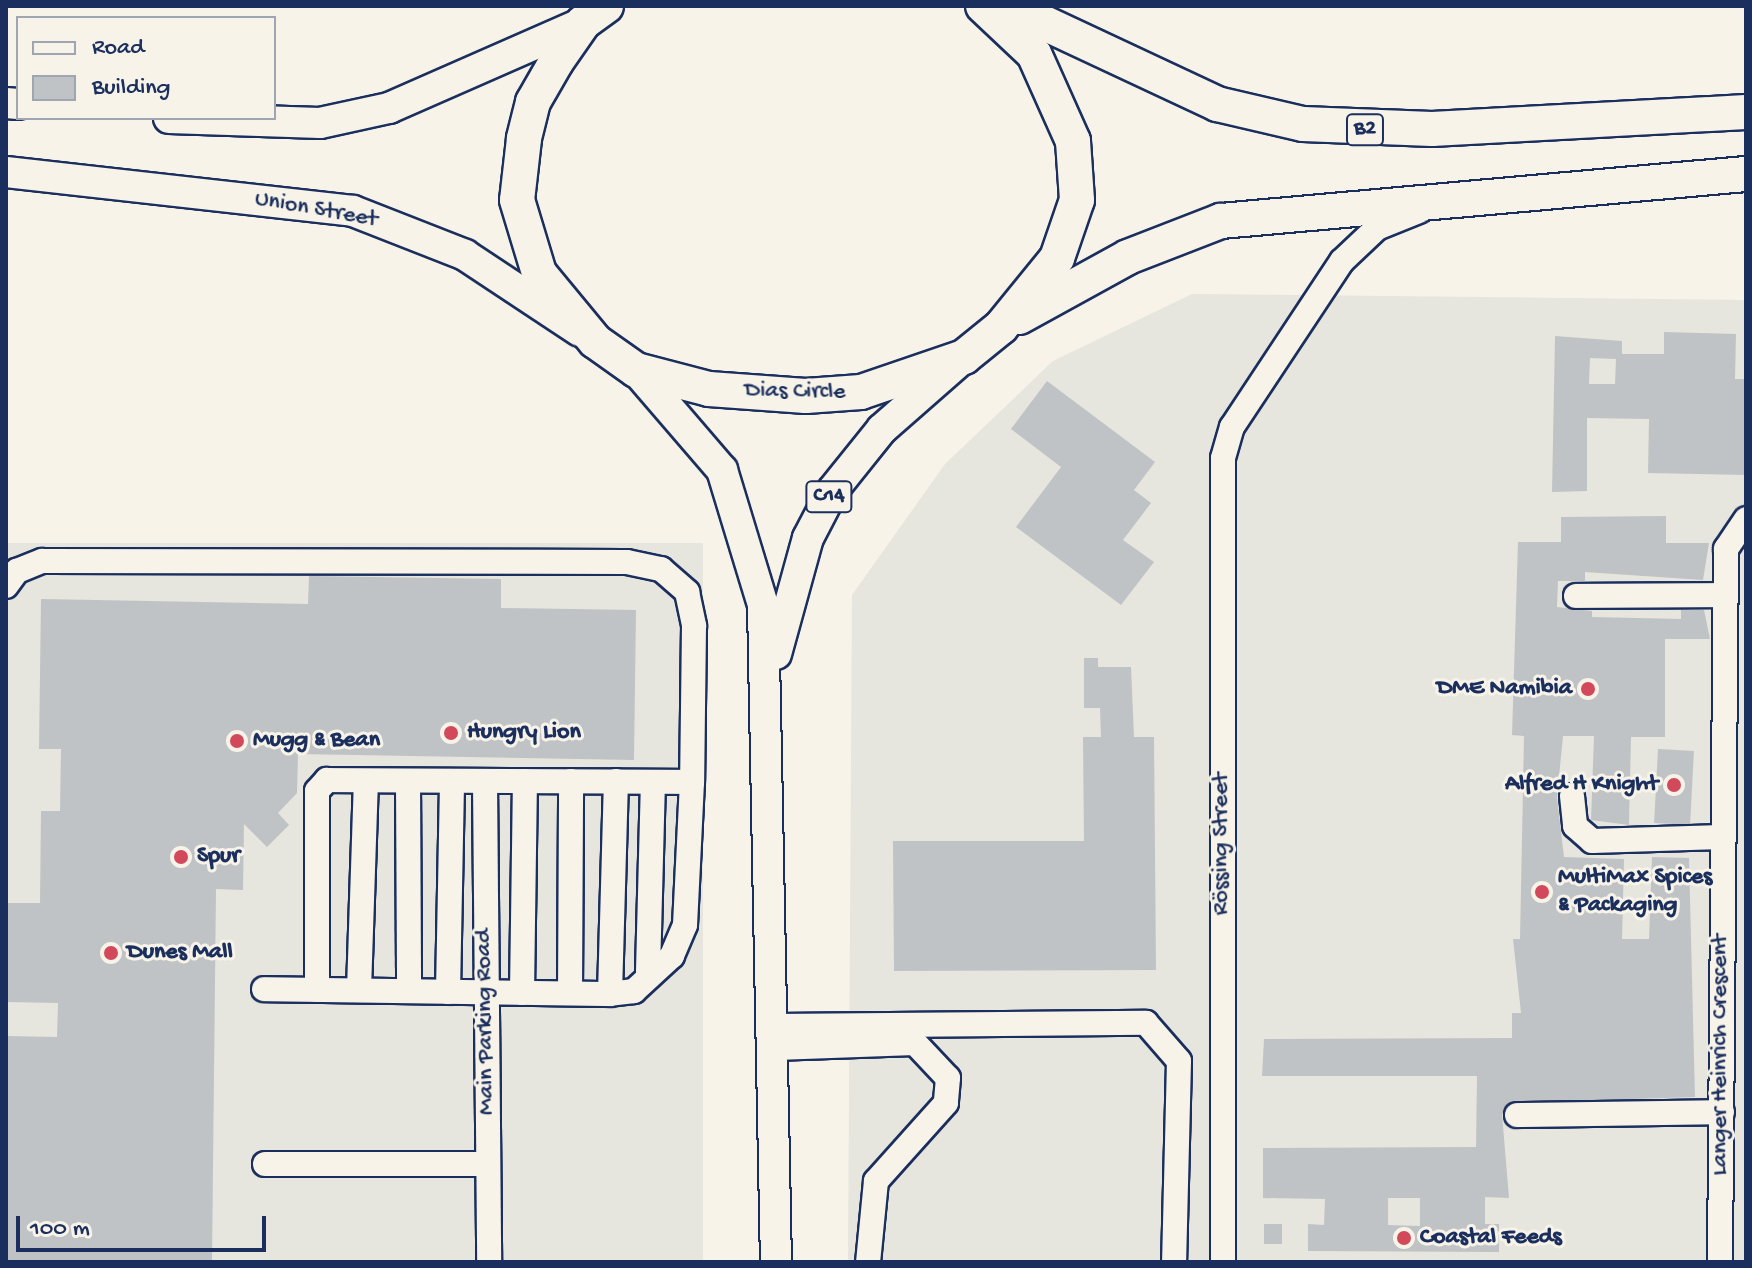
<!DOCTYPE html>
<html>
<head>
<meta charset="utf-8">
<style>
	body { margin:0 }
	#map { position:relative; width:1752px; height:1268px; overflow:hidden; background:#f7f3e8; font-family:"Gochi Hand",sans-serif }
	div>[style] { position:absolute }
	.built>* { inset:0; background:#e6e5de; transform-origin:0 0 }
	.building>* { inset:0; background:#c0c3c5; transform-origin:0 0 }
	.roads { filter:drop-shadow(2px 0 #1b2f5e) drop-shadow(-2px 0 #1b2f5e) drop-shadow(0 2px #1b2f5e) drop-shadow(0 -2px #1b2f5e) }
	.minor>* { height:24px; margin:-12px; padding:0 12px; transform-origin:12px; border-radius:12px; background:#f7f3e8 }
	.major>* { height:30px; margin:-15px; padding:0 15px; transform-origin:15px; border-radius:15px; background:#f7f3e8 }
	.highway>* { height:34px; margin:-17px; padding:0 17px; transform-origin:17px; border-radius:17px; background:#f7f3e8 }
	.dots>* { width:22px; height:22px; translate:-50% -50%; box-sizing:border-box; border:4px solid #f7f3e8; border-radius:50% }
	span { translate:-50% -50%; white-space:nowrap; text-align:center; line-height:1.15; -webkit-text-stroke:6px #f7f3e8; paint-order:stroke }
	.shield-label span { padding:2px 6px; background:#f7f3e8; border:2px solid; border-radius:6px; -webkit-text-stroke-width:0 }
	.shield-label { font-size:22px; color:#1b2f5e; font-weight:700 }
	.street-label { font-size:24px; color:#1b2f5e }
	.poi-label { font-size:24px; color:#1b2f5e; font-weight:700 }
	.right { translate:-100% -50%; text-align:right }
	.left { translate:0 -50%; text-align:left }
	.frame { position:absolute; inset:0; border:8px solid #1b2f5e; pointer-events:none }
	.legend { position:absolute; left:16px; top:16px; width:260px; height:104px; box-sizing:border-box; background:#f7f3e8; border:2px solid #9fa5b1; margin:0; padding:10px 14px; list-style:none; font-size:24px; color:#1b2f5e }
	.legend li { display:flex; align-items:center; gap:16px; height:40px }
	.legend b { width:40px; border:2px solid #9fa5b1 }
	.scale { position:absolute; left:16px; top:1216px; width:250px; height:36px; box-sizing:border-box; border:4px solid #1b2f5e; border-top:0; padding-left:10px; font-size:24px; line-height:28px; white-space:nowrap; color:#1b2f5e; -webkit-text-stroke:6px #f7f3e8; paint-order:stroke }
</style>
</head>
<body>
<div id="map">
	<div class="built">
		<i style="clip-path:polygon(1192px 294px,1746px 300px,1746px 1262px,848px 1262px,852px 595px,945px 464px,1053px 361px)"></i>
		<i style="left:6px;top:543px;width:697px;height:719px"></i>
	</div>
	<div class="building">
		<i style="clip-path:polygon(evenodd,1664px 332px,1736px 334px,1735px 379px,1746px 379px,1746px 475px,1648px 473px,1649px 419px,1587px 418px,1587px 491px,1552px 492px,1555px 336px,1622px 341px,1622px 354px,1664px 354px,1664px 332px,1590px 358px,1616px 359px,1615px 384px,1589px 384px,1590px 358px)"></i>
		<i style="clip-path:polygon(1047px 381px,1155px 462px,1134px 490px,1151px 503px,1123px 540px,1154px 562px,1121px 605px,1016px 527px,1061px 467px,1011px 429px)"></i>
		<i style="clip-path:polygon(evenodd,1666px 516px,1666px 543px,1709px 543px,1703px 580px,1585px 572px,1585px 581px,1558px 581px,1557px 607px,1592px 611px,1592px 617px,1681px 619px,1681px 610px,1704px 610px,1710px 639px,1665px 639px,1665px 737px,1631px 737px,1629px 825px,1591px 820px,1594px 736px,1563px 736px,1557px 798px,1564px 857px,1624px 859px,1622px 939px,1649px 939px,1652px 857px,1689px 858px,1695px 1097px,1509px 1103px,1502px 1114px,1509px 1198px,1485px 1197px,1485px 1224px,1499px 1224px,1499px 1252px,1308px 1251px,1308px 1224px,1324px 1225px,1325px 1199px,1263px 1198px,1263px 1148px,1476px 1147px,1477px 1076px,1262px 1076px,1264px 1039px,1512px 1038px,1512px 1013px,1521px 1013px,1513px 939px,1520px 939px,1524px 736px,1512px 735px,1518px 542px,1561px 542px,1561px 517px,1666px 516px,1388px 1198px,1420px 1198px,1420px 1226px,1388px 1225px,1388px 1198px)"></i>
		<i style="clip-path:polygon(309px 576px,501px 579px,501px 608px,636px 610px,634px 760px,298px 754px,297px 793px,278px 813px,289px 825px,267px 847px,244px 824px,243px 890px,216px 889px,212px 1262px,6px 1262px,6px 1036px,57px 1037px,58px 1003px,6px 1002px,6px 903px,40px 903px,41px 811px,60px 811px,61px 749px,39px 749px,41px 599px,308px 604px)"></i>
		<i style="clip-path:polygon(1084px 658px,1098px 658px,1098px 667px,1131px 667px,1134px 737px,1154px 737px,1156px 970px,894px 971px,893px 841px,1084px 841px,1083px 737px,1101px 737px,1100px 708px,1084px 708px)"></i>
		<i style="left:1658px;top:749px;width:36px;height:74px;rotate:3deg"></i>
		<i style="left:1264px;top:1224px;width:18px;height:20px"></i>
	</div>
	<div class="roads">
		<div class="minor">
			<i style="left:6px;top:586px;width:19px;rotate:-54deg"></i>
			<i style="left:17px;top:571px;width:27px;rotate:-22deg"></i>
			<i style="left:42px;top:561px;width:585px;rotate:0.1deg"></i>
			<i style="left:627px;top:562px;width:35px;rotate:12deg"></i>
			<i style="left:661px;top:569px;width:35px;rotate:41deg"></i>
			<i style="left:687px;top:592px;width:35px;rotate:78deg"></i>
			<i style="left:694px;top:626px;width:156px;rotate:90.7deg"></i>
			<i style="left:692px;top:782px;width:143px;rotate:92.8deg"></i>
			<i style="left:685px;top:925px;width:34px;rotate:113deg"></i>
			<i style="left:672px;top:956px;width:52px;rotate:137.4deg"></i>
			<i style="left:634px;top:991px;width:24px;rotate:173deg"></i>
			<i style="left:610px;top:994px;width:346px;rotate:-179.2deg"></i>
			<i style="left:1576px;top:596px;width:149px;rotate:-0.4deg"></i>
			<i style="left:408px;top:781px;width:210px;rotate:89.7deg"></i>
			<i style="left:485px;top:781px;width:481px;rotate:89.5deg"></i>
			<i style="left:1572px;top:796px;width:30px;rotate:84deg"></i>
			<i style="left:1575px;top:826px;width:23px;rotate:41deg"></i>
			<i style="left:1592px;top:841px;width:130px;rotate:-1.8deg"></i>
			<i style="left:648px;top:971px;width:189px;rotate:-88.5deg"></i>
			<i style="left:317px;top:990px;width:199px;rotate:-90deg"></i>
			<i style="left:317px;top:791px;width:15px;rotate:-48deg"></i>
			<i style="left:327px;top:780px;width:365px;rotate:0.3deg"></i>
			<i style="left:359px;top:990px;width:209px;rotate:-88.1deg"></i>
			<i style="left:448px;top:992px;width:211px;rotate:-88.9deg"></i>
			<i style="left:522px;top:993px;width:212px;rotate:-89.2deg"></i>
			<i style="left:570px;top:993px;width:212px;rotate:-89.7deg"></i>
			<i style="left:610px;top:994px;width:213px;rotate:-88.4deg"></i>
			<i style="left:775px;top:1026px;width:371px;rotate:-0.5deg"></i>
			<i style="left:1146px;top:1023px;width:50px;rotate:49deg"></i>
			<i style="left:1179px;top:1061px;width:201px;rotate:91.4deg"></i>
			<i style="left:775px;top:1048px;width:140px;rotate:-2deg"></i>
			<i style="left:915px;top:1043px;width:48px;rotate:46.7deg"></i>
			<i style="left:948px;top:1078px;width:25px;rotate:95deg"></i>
			<i style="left:946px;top:1103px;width:105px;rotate:131.9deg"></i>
			<i style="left:876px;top:1181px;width:81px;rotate:95.6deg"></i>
			<i style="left:1517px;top:1115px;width:205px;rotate:-0.8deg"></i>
			<i style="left:265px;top:1164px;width:222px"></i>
			<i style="left:1223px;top:1262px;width:804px;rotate:-90deg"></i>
			<i style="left:1223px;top:458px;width:32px;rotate:-74deg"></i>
			<i style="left:1232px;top:427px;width:199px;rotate:-56.5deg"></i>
			<i style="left:1342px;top:261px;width:48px;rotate:-43.3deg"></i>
			<i style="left:1377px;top:228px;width:45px;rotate:-22deg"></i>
			<i style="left:1720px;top:1262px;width:713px;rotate:-89.52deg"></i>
			<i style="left:1726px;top:549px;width:36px;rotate:-56deg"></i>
		</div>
		<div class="major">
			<i style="left:6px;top:103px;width:12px;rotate:5deg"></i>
			<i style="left:169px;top:118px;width:151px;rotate:1.9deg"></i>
			<i style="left:320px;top:123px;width:71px;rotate:-12.3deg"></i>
			<i style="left:389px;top:108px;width:212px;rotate:-23.7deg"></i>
			<i style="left:6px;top:172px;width:349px;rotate:6.4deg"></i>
			<i style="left:353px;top:211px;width:120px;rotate:21.4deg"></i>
			<i style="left:465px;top:255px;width:138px;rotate:33.5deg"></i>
			<i style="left:636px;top:370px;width:132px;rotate:49.3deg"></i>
			<i style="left:722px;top:470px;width:141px;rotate:73.1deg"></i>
			<i style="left:763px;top:605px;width:657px;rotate:88.87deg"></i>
			<i style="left:776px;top:654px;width:120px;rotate:-74.6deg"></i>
			<i style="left:808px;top:538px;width:54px;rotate:-62.5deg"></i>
			<i style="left:833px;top:490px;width:78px;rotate:-51.2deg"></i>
			<i style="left:882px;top:429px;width:106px;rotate:-41.2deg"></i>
		</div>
		<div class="highway">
			<i style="left:606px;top:6px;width:29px;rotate:144deg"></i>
			<i style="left:583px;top:23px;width:47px;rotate:124.7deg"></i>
			<i style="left:556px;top:62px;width:46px;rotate:119.9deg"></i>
			<i style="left:533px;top:102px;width:38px;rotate:104deg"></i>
			<i style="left:524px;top:139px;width:61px;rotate:96.5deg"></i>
			<i style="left:517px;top:200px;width:76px;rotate:73.2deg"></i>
			<i style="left:539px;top:273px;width:88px;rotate:50.5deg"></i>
			<i style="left:595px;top:341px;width:50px;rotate:35.3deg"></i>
			<i style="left:636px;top:370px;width:75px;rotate:14.6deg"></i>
			<i style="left:709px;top:389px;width:97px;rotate:4.1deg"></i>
			<i style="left:806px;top:396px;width:55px;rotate:-4.2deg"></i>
			<i style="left:861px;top:392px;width:109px;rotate:-18.8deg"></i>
			<i style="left:964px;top:357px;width:48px;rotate:-39deg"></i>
			<i style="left:1001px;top:327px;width:89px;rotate:-50.9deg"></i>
			<i style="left:1057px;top:258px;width:61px;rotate:-71deg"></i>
			<i style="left:1077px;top:200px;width:59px;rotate:-93.9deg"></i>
			<i style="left:1073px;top:141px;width:95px;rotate:-114.1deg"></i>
			<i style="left:1034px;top:54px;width:70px;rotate:-136.7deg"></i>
			<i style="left:1008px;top:6px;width:231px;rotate:25.1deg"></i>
			<i style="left:1217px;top:104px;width:88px;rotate:13.1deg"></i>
			<i style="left:1303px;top:124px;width:129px;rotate:2.2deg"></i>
			<i style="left:1432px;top:129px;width:314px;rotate:-3.1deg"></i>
			<i style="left:1019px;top:317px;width:124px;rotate:-28.8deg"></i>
			<i style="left:1128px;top:257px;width:100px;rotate:-21.2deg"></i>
			<i style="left:1221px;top:221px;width:527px;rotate:-5.12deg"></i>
		</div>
	</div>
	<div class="dots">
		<i style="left:1588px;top:689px;background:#d1495b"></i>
		<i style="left:451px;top:733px;background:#d1495b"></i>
		<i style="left:237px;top:741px;background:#d1495b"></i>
		<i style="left:1674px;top:785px;background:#d1495b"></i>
		<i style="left:181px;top:857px;background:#d1495b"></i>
		<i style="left:1542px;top:892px;background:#d1495b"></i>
		<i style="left:111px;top:953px;background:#d1495b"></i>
		<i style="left:1404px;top:1238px;background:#d1495b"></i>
	</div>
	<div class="shield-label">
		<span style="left:1365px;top:130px">B2</span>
		<span style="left:829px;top:497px">C14</span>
	</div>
	<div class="street-label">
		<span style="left:316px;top:210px;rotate:10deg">Union Street</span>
		<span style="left:795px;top:392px;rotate:1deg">Dias Circle</span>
		<span style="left:1222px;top:844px;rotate:-90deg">Rössing Street</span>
		<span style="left:486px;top:1022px;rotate:-91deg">Main Parking Road</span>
		<span style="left:1721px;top:1055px;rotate:-90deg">Langer Heinrich Crescent</span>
	</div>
	<div class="poi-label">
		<span class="right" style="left:1572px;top:689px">DME Namibia</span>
		<span class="left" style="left:467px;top:733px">Hungry Lion</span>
		<span class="left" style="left:253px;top:741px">Mugg &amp; Bean</span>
		<span class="right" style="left:1658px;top:785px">Alfred H Knight</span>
		<span class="left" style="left:197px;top:857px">Spur</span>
		<span class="left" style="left:1558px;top:892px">MultiMax Spices<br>&amp; Packaging</span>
		<span class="left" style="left:127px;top:953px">Dunes Mall</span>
		<span class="left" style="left:1420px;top:1238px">Coastal Feeds</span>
	</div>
	<div class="frame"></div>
	<ul class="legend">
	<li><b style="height:10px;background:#f7f3e8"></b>Road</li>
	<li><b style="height:22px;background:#c0c3c5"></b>Building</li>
	</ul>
	<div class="scale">100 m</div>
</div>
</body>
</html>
